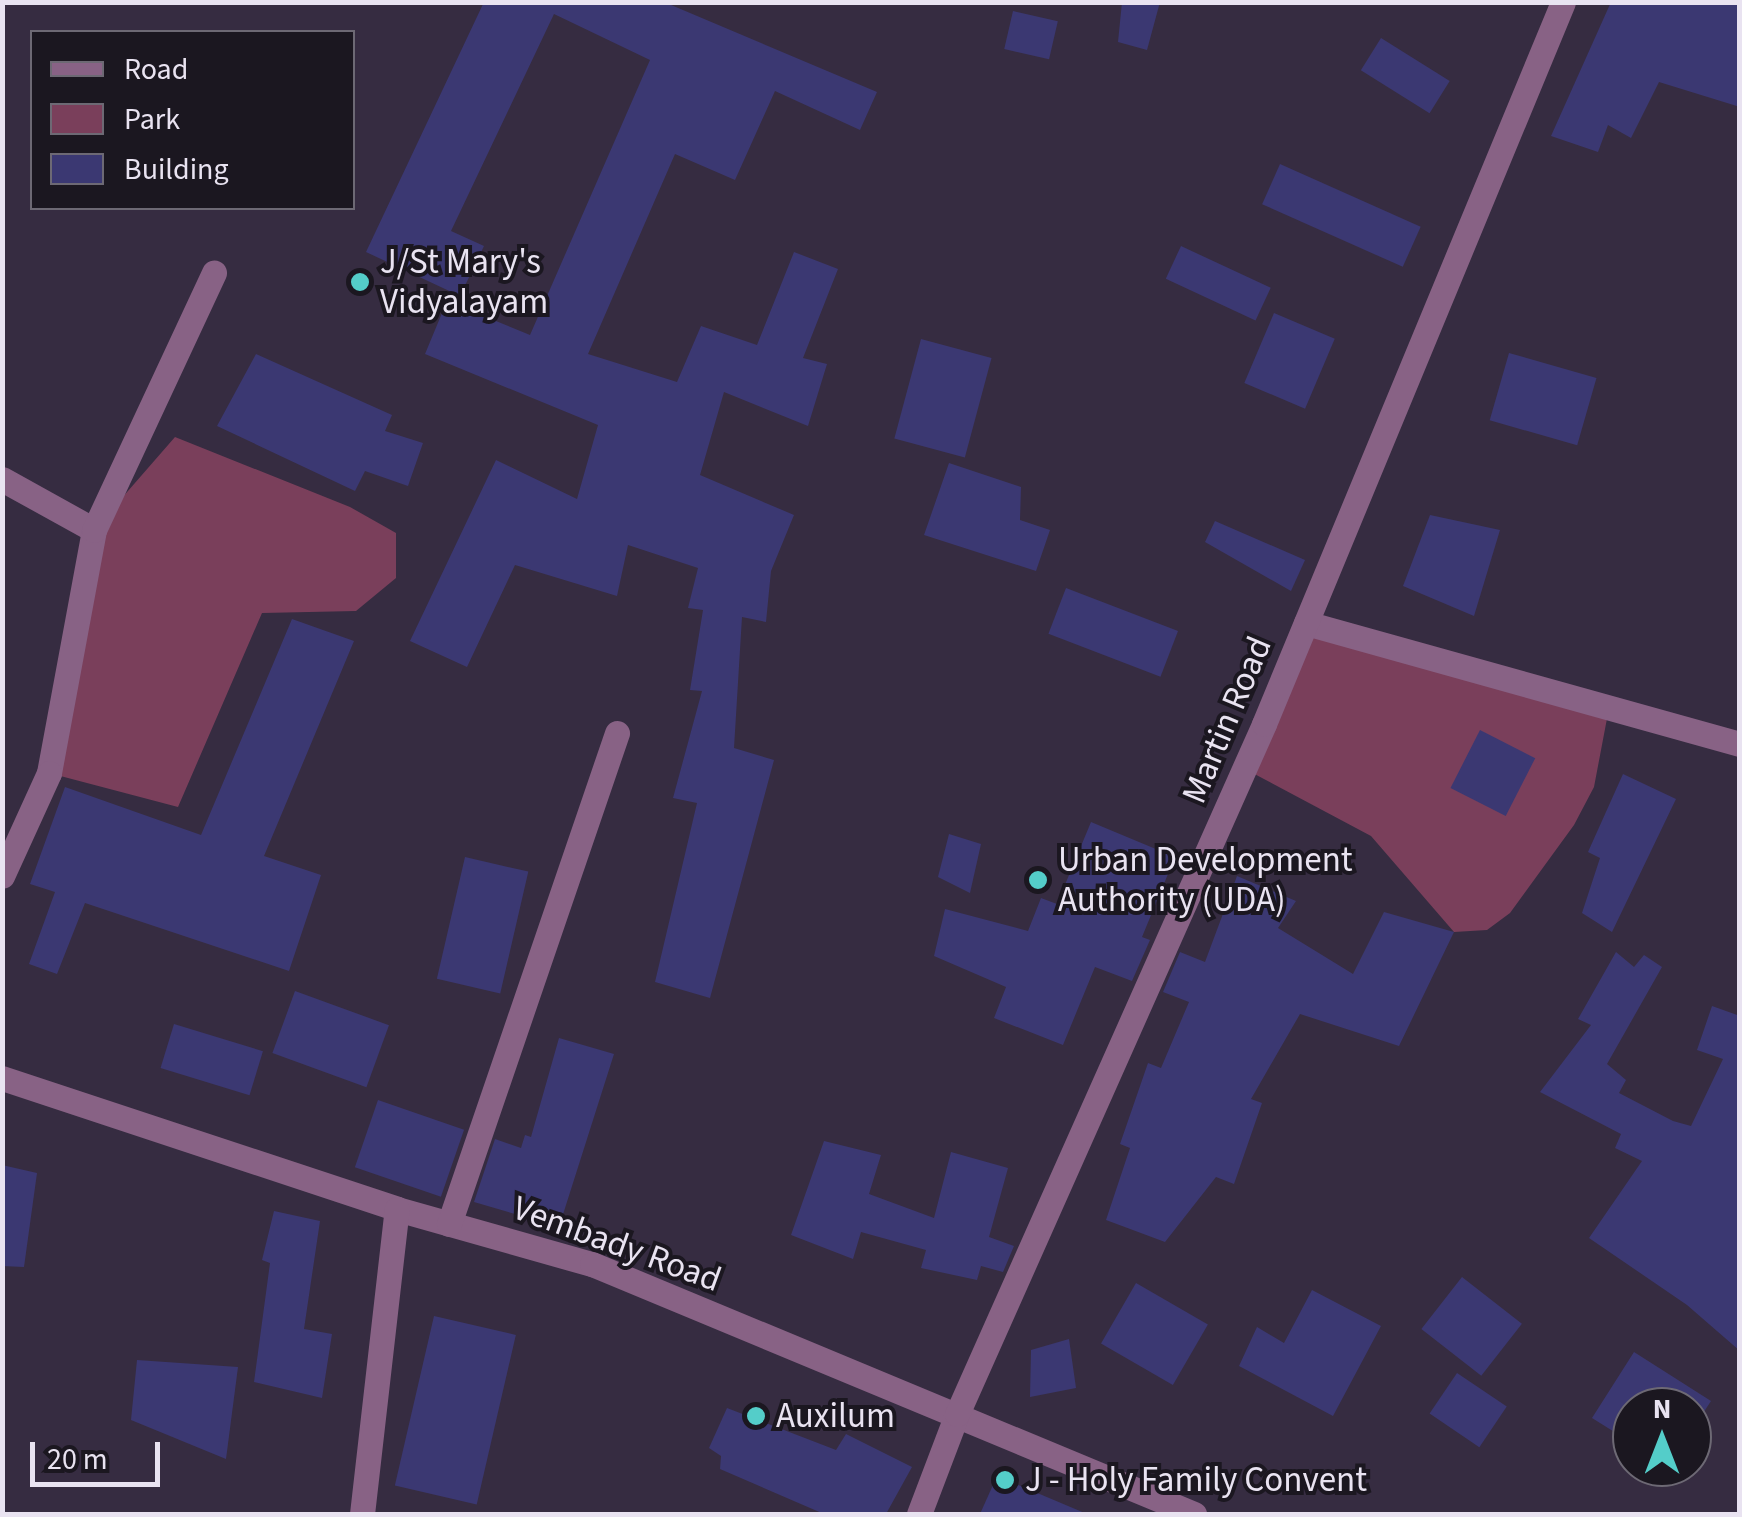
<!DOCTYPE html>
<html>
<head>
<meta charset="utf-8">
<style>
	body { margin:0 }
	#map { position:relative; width:1742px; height:1517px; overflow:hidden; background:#362c41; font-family:"Source Sans 3",sans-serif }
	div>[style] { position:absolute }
	.green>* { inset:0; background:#7a3f5b }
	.building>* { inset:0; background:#3b3872; transform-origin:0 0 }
	.minor>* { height:25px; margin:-12.5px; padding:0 12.5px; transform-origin:12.5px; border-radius:12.5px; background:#886285 }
	.dots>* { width:28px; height:28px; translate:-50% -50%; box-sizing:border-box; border:5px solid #1b1720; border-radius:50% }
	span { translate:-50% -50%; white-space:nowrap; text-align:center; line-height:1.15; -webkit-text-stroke:8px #1b1720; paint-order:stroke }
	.poi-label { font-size:35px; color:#e9e3f1 }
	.left { translate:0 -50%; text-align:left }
	.street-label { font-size:35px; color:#e9e3f1 }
	.frame { position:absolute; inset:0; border:5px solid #e9e3f1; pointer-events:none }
	.legend { position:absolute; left:30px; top:30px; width:325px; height:180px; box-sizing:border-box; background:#1b1720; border:2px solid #6d6974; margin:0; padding:12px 18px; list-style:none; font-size:30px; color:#e9e3f1 }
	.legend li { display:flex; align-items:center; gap:20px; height:50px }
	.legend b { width:50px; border:2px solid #6d6974 }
	.north { position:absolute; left:1612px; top:1387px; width:100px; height:100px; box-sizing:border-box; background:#1b1720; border:2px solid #6d6974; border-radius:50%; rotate:0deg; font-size:28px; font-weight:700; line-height:40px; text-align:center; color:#e9e3f1 }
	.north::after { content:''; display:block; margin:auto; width:35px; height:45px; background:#54cdc9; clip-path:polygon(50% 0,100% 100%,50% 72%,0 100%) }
	.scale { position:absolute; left:30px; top:1442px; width:130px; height:45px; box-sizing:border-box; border:5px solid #e9e3f1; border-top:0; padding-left:12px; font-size:30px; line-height:35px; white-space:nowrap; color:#e9e3f1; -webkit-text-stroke:8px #1b1720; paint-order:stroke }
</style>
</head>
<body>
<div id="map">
	<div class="green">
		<i style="clip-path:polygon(175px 437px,350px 507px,396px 533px,396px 578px,356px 611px,262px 613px,178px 807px,49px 773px,94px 530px)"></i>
		<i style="clip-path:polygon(1306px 623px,1609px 708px,1594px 787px,1574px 825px,1510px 913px,1487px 930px,1454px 932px,1371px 836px,1245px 769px)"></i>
	</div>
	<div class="building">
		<i style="clip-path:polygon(484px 2px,664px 2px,877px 92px,860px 130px,775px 91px,735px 180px,675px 154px,588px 354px,677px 382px,701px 326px,757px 345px,794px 252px,838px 269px,803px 358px,827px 364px,808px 426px,724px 392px,700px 475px,794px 515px,771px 571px,766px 622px,742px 617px,734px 748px,774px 760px,710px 998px,655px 982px,697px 803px,673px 798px,702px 691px,690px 690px,703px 610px,688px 608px,698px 568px,628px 545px,617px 596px,515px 565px,467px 667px,410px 641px,496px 460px,577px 499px,598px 425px,425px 354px,447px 301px,530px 335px,650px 60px,554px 14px,451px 231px,484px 246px,460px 296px,366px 252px)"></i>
		<i style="clip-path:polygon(1122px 2px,1160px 2px,1147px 50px,1118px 42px)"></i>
		<i style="clip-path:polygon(1611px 2px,1740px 2px,1740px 107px,1659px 82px,1631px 138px,1608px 125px,1598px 152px,1551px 136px)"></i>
		<i style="left:1013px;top:11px;width:46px;height:39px;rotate:13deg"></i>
		<i style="left:1381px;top:38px;width:81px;height:38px;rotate:32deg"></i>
		<i style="left:1280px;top:164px;width:154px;height:44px;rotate:24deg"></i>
		<i style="left:1181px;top:246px;width:99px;height:36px;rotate:25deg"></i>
		<i style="left:1274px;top:313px;width:66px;height:76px;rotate:23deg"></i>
		<i style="left:921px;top:339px;width:73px;height:103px;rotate:15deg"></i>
		<i style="left:1509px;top:353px;width:91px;height:70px;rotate:16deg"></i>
		<i style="clip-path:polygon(256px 354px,392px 415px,385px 431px,423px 443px,408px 486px,365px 471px,355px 491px,217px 426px)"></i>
		<i style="clip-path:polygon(949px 463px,1021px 487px,1020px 520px,1050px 530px,1036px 571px,924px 535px)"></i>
		<i style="clip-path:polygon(1430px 515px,1500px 530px,1474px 616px,1403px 586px)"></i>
		<i style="clip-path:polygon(1215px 521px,1305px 560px,1291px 591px,1205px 542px)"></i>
		<i style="left:1066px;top:588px;width:120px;height:49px;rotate:21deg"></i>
		<i style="clip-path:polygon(292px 619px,354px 641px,264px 856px,321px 875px,289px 971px,85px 903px,57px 974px,29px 964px,55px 892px,30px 884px,65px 787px,201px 835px)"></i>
		<i style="left:1480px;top:730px;width:62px;height:65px;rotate:27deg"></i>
		<i style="clip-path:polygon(1623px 774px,1676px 799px,1612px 932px,1582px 913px,1600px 858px,1588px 852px)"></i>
		<i style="clip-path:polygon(1091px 822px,1175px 857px,1142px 937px,1150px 940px,1132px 981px,1095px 967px,1063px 1045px,994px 1018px,1006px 987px,934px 956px,945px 909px,1028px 931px,1041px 898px,1057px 904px)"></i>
		<i style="clip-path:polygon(949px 834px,981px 844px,970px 893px,938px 877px)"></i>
		<i style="left:465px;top:857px;width:65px;height:125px;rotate:13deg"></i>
		<i style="clip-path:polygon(1237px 876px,1296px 901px,1278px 928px,1353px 974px,1384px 912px,1454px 932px,1399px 1046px,1300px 1014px,1251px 1099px,1262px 1103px,1234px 1184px,1216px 1177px,1165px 1242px,1106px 1220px,1130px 1148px,1120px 1144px,1148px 1063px,1161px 1068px,1189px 1002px,1163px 992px,1180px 952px,1205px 962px)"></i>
		<i style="clip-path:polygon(1616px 952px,1634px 967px,1644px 955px,1662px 967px,1607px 1064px,1626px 1080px,1619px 1093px,1673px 1121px,1691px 1126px,1723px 1059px,1697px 1050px,1712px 1006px,1740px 1016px,1740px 1351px,1687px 1305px,1589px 1238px,1642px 1161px,1615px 1148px,1621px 1134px,1540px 1092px,1591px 1025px,1578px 1019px)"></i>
		<i style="left:295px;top:991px;width:100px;height:66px;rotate:20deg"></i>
		<i style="left:174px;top:1024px;width:93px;height:46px;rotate:17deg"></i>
		<i style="clip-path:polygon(559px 1038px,614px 1054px,559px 1227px,474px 1202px,495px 1139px,521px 1148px,525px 1135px,531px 1137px)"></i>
		<i style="left:378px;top:1100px;width:91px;height:71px;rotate:19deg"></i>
		<i style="clip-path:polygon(824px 1141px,881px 1155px,869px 1194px,934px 1218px,951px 1152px,1008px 1168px,989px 1237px,1014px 1246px,1003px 1272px,981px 1266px,977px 1280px,921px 1268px,926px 1250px,861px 1232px,853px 1259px,791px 1235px)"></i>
		<i style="clip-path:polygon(2px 1165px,37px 1173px,24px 1267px,2px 1266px)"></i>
		<i style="clip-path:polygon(274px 1211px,320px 1221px,304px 1329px,332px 1334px,322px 1398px,254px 1382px,270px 1263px,262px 1260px)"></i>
		<i style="left:1462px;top:1277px;width:76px;height:66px;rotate:38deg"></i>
		<i style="left:1136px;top:1283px;width:83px;height:70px;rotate:30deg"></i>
		<i style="clip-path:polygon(1312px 1290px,1381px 1326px,1333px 1416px,1239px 1366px,1257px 1327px,1284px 1343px)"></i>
		<i style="left:434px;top:1316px;width:84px;height:174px;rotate:13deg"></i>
		<i style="clip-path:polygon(1069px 1339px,1076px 1388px,1030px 1397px,1031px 1350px)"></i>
		<i style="clip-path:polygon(1634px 1352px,1711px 1401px,1692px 1430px,1692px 1407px,1632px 1407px,1632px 1443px,1592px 1418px)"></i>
		<i style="clip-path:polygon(137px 1360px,238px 1367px,226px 1459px,131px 1420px)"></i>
		<i style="left:1457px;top:1373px;width:60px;height:49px;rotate:34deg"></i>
		<i style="clip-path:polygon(727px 1408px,836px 1450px,846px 1434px,912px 1467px,886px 1514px,824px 1514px,720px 1469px,721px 1456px,709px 1448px)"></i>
		<i style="clip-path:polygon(997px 1476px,1087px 1514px,980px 1514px)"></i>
	</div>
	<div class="minor">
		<i style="left:2px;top:479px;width:105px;rotate:29deg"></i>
		<i style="left:94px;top:530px;width:247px;rotate:100.5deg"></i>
		<i style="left:49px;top:773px;width:113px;rotate:114.5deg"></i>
		<i style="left:94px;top:530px;width:284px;rotate:-65deg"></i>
		<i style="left:1306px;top:623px;width:451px;rotate:15.6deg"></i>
		<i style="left:2px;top:1078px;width:416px;rotate:18.3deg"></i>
		<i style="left:397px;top:1209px;width:203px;rotate:15.8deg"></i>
		<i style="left:592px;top:1264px;width:652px;rotate:22.55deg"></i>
		<i style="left:449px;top:1224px;width:519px;rotate:-71.11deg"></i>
		<i style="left:362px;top:1514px;width:307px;rotate:-83.5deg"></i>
		<i style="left:919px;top:1514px;width:107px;rotate:-69.2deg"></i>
		<i style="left:957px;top:1414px;width:755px;rotate:-66.01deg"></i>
		<i style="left:1264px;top:724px;width:781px;rotate:-67.5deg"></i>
	</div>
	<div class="dots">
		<i style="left:360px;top:282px;background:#54cdc9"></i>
		<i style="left:1038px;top:880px;background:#54cdc9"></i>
		<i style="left:756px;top:1416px;background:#54cdc9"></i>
		<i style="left:1005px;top:1480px;background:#54cdc9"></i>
	</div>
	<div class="poi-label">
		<span class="left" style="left:380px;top:282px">J/St Mary's<br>Vidyalayam</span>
		<span class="left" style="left:1058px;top:880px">Urban Development<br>Authority (UDA)</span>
		<span class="left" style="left:776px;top:1416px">Auxilum</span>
		<span class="left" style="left:1025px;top:1480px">J - Holy Family Convent</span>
	</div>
	<div class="street-label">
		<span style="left:1227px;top:720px;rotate:-67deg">Martin Road</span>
		<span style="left:617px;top:1244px;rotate:20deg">Vembady Road</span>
	</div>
	<div class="frame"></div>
	<ul class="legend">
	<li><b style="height:12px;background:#886285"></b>Road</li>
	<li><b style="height:28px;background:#7a3f5b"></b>Park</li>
	<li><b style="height:28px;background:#3b3872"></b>Building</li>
	</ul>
	<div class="north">N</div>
	<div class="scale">20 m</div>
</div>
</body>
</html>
